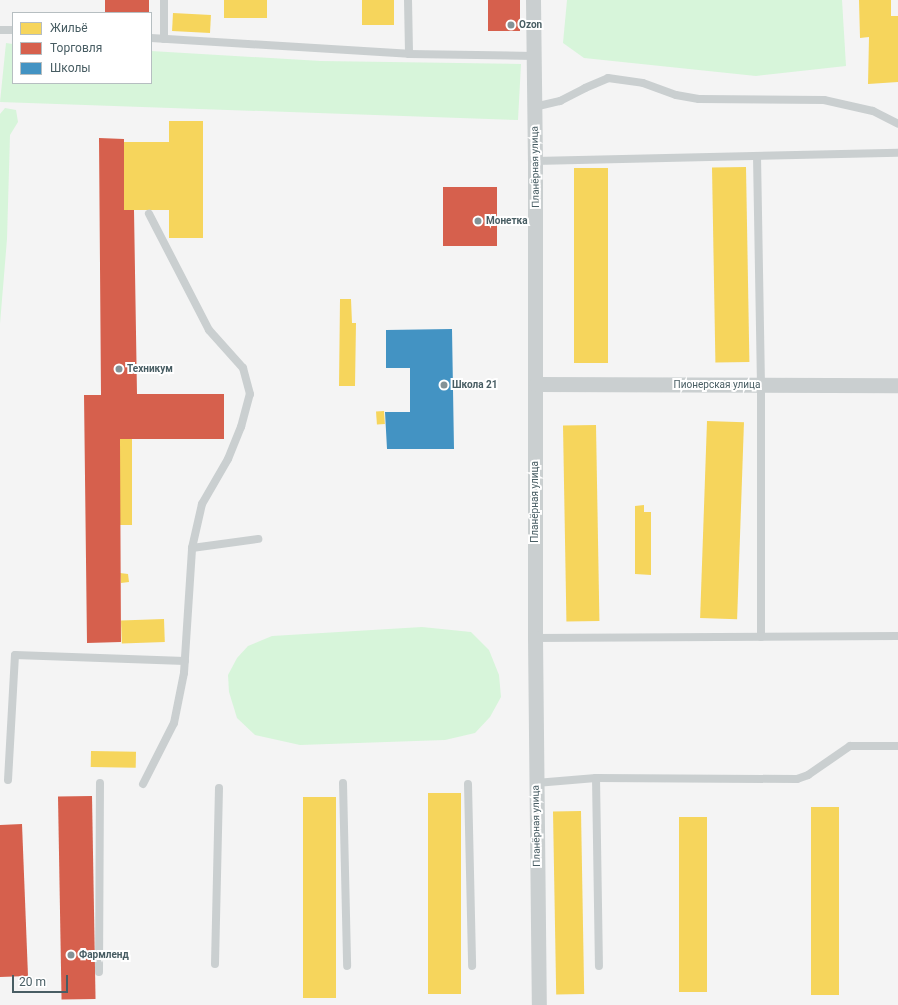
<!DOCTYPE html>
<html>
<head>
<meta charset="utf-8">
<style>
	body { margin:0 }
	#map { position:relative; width:898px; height:1005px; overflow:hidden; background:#f4f4f4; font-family:Roboto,sans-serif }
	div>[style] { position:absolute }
	.green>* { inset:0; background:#d7f5da }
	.homes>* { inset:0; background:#f6d55c; transform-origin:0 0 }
	.shops>* { inset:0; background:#d6604d; transform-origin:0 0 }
	.schools>* { inset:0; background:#4393c3 }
	.lane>* { height:8px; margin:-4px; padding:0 4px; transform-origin:4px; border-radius:4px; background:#cacfd0 }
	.street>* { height:15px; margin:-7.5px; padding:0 7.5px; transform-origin:7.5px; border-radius:7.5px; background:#cacfd0 }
	.dots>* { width:11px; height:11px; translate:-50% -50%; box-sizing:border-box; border:2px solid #fff; border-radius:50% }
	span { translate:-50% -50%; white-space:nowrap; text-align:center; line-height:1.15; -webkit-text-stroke:4px #fff; paint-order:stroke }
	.poi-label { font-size:10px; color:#485d63; font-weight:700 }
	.left { translate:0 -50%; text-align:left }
	.street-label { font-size:10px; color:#485d63 }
	.legend { position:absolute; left:12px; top:12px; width:140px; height:72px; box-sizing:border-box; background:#fff; border:1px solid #b6bec1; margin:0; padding:5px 7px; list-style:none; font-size:12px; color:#485d63 }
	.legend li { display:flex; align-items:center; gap:8px; height:20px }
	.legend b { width:20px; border:1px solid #b6bec1 }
	.scale { position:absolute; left:12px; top:975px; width:56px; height:18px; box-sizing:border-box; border:2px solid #485d63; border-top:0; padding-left:5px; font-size:12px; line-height:14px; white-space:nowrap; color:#485d63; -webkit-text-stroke:3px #fff; paint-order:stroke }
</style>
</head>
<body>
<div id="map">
	<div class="green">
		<i style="clip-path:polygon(567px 0,842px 0,846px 66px,756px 76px,584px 58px,563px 43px)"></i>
		<i style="clip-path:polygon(6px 43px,13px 44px,13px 83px,151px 83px,151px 51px,321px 61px,521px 64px,518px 120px,0 102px)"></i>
		<i style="clip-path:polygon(5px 108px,16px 110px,18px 122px,10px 135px,7px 239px,0 324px,0 114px)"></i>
		<i style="clip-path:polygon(422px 627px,471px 632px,489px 650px,499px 675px,501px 697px,490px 717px,475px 733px,445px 740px,300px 745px,255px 735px,237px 718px,229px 692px,228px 675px,237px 658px,248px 646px,272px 636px)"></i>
	</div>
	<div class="homes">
		<i style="left:224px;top:0;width:43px;height:18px"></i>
		<i style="left:362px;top:0;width:32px;height:25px"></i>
		<i style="clip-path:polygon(859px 0,891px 0,891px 16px,898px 16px,898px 82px,868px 84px,869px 37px,860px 38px)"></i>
		<i style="left:173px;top:13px;width:38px;height:18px;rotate:3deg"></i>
		<i style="clip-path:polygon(169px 121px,203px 121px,203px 238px,169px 238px,169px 210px,124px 210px,124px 142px,169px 142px)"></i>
		<i style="left:746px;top:167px;width:195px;height:34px;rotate:89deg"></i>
		<i style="left:574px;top:168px;width:34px;height:195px"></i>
		<i style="clip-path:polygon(340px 299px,351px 299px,352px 323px,356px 323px,355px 386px,339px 386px)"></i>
		<i style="left:384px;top:411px;width:13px;height:8px;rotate:86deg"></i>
		<i style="left:707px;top:421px;width:37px;height:197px;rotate:2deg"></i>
		<i style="left:596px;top:425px;width:196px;height:33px;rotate:89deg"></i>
		<i style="left:120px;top:439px;width:12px;height:86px"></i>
		<i style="clip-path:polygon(644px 505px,644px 512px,651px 512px,651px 575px,635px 574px,635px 506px)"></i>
		<i style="clip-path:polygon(120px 573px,128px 574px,129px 582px,121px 583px)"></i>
		<i style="left:164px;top:619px;width:23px;height:43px;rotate:88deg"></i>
		<i style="left:91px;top:751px;width:45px;height:16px;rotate:1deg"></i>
		<i style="left:461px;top:793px;width:201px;height:33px;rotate:90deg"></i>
		<i style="left:303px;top:797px;width:33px;height:201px"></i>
		<i style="left:811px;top:807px;width:28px;height:188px"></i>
		<i style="left:581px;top:811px;width:183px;height:28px;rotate:89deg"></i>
		<i style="left:679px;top:817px;width:28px;height:175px"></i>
	</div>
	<div class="shops">
		<i style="left:105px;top:0;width:44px;height:13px"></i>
		<i style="left:488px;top:0;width:32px;height:31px"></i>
		<i style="clip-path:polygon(99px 138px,124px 139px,124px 210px,134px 210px,137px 394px,224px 394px,224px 439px,120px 439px,121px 642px,87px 643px,84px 395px,101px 395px)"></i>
		<i style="left:443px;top:187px;width:54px;height:59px"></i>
		<i style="left:92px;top:796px;width:203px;height:34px;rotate:89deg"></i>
		<i style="clip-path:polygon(22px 824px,28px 976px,0 977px,0 825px)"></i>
	</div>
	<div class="schools">
		<i style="clip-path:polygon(452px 329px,454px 449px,387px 449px,385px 412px,410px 412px,410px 368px,386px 368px,386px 330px)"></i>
	</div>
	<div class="lane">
		<i style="left:408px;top:0;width:54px;rotate:88.9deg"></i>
		<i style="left:0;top:30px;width:13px"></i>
		<i style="left:151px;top:38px;width:258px;rotate:3.5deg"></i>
		<i style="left:409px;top:54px;width:125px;rotate:0.9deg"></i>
		<i style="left:164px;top:39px;width:39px;rotate:-90deg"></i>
		<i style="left:534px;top:107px;width:27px;rotate:-13deg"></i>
		<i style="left:560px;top:101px;width:28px;rotate:-27deg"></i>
		<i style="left:585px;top:88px;width:25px;rotate:-23deg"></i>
		<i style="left:608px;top:78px;width:35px;rotate:8deg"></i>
		<i style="left:643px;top:83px;width:35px;rotate:20deg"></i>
		<i style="left:676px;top:95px;width:23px;rotate:10deg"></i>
		<i style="left:699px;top:99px;width:125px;rotate:0.5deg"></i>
		<i style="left:824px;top:100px;width:50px;rotate:12.7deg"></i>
		<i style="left:873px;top:111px;width:28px;rotate:27deg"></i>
		<i style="left:757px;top:156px;width:229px;rotate:89deg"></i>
		<i style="left:761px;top:385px;width:252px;rotate:90deg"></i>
		<i style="left:535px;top:161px;width:363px;rotate:-1.3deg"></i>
		<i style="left:192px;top:548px;width:67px;rotate:-7.8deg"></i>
		<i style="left:535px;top:638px;width:363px;rotate:-0.3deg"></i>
		<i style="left:596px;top:778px;width:201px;rotate:0.3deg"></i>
		<i style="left:797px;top:779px;width:12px;rotate:-20deg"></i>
		<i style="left:808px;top:775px;width:51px;rotate:-34.6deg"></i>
		<i style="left:850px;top:746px;width:48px"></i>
		<i style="left:8px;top:780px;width:125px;rotate:-86.8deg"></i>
		<i style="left:15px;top:655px;width:170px;rotate:2deg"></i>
		<i style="left:343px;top:783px;width:183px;rotate:88.7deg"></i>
		<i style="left:536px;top:783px;width:60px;rotate:-4.8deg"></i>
		<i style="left:596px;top:778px;width:188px;rotate:89.1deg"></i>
		<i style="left:143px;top:784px;width:68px;rotate:-63.1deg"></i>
		<i style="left:174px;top:723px;width:51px;rotate:-78.7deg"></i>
		<i style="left:184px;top:673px;width:125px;rotate:-86.3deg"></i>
		<i style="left:192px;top:548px;width:45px;rotate:-77.2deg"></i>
		<i style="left:202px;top:504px;width:52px;rotate:-60deg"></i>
		<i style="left:228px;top:459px;width:35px;rotate:-68deg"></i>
		<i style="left:241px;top:427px;width:34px;rotate:-75deg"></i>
		<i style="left:250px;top:394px;width:27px;rotate:-105deg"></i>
		<i style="left:243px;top:368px;width:51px;rotate:-131.8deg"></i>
		<i style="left:209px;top:330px;width:131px;rotate:-117.3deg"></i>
		<i style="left:468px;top:784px;width:182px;rotate:88.7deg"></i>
		<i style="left:215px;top:964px;width:176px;rotate:-88.7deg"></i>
		<i style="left:99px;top:972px;width:189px;rotate:-89.7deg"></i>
	</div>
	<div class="street">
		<i style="left:533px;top:0;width:161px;rotate:89.3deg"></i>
		<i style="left:535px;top:161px;width:477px;rotate:90deg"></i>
		<i style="left:535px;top:638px;width:367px;rotate:89.4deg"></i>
		<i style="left:536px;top:384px;width:362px;rotate:0.2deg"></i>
	</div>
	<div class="dots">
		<i style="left:511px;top:25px;background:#849296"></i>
		<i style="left:478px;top:221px;background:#849296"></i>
		<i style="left:119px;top:369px;background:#849296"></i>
		<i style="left:444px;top:385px;background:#849296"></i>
		<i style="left:71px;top:955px;background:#849296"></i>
	</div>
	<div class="poi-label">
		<span class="left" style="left:519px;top:25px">Ozon</span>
		<span class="left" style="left:486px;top:221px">Монетка</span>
		<span class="left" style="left:127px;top:369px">Техникум</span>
		<span class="left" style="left:452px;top:385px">Школа 21</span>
		<span class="left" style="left:79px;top:955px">Фармленд</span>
	</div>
	<div class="street-label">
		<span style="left:535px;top:167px;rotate:-91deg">Планёрная улица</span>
		<span style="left:717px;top:385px">Пионерская улица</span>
		<span style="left:535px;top:502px;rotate:-90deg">Планёрная улица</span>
		<span style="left:536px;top:826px;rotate:-91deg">Планёрная улица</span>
	</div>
	<ul class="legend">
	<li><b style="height:11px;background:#f6d55c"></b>Жильё</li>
	<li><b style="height:11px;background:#d6604d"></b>Торговля</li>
	<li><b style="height:11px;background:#4393c3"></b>Школы</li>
	</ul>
	<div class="scale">20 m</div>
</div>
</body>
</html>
